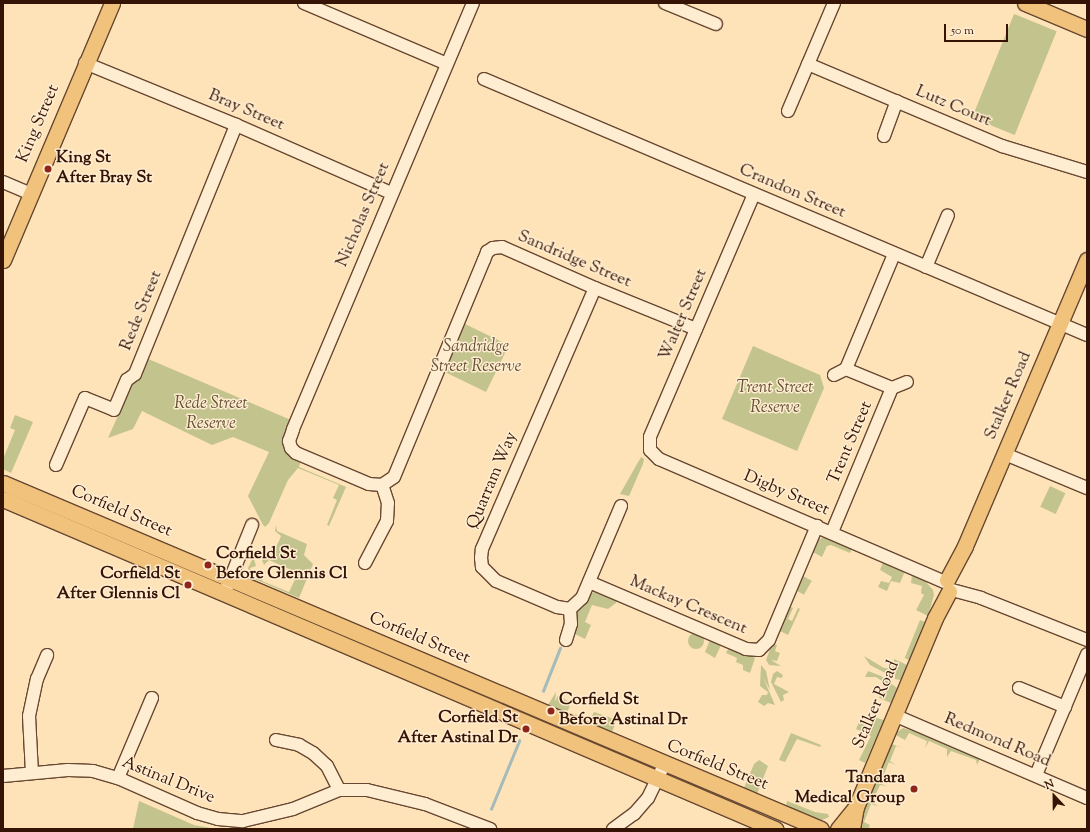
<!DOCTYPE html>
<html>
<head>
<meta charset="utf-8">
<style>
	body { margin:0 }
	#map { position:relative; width:1090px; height:832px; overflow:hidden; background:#ffe3b8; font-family:"Sorts Mill Goudy",serif }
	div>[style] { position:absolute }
	.green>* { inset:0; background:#c3c38d; transform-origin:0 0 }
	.round { border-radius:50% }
	.stream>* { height:2.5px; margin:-1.25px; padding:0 1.25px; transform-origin:1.25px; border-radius:1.25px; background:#a5bbba }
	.roads { filter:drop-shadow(1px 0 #684832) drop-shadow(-1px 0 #684832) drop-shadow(0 1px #684832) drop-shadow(0 -1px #684832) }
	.minor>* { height:12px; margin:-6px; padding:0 6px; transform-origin:6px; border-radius:6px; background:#ffedd1 }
	.major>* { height:15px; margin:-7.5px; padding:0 7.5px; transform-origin:7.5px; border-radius:7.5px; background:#f0c27c }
	.dots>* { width:11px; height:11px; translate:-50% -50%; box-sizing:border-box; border:2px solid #ffedd1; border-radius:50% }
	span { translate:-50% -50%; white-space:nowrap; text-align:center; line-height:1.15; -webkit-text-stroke:3px #ffedd1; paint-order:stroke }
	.street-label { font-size:17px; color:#351405 }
	.poi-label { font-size:17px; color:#351405; font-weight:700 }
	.left { translate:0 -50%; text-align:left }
	.right { translate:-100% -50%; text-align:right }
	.park-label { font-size:17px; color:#675135; font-style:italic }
	.frame { position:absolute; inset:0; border:4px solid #351405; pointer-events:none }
	.north { position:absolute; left:1034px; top:776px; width:40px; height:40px; -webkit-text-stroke:3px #ffedd1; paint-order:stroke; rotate:338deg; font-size:11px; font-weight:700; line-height:16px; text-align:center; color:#351405 }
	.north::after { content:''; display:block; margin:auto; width:14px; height:18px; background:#351405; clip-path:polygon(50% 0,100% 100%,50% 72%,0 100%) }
	.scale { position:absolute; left:944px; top:24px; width:64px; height:18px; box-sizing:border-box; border:2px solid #351405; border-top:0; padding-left:5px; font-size:12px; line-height:14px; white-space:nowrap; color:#351405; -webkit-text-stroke:3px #ffedd1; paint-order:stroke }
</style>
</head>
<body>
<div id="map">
	<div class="green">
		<i style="left:1014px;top:14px;width:46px;height:112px;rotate:22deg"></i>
		<i style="left:463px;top:323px;width:51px;height:52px;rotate:26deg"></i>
		<i style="clip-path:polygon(753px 346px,820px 375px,824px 388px,797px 451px,722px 419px)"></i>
		<i style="clip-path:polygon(146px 358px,291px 420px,286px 432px,301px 460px,299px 467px,346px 487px,329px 526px,327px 525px,337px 500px,333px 498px,339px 485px,298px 468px,288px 480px,269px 523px,265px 527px,263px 525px,248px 496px,269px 452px,233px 437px,212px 445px,142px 411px,133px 429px,108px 438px,134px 380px)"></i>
		<i style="clip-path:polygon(15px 415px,33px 422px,11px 473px,3px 469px,3px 459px,15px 430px,10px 428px)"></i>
		<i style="clip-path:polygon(641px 457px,644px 459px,643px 464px,629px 496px,620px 494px)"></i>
		<i style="left:1050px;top:486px;width:17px;height:23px;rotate:25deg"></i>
		<i style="clip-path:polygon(276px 525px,277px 531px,307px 544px,304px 555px,313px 564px,299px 598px,252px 578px,248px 568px,258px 548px,254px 559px,256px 566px,250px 568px,254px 578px,263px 575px,262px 581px,289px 592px,298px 573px,269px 560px,264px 565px,262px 560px,264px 557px,270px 558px,279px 541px,281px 536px,275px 531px)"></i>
		<i style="clip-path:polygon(825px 536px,853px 547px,850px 553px,831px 545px,827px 546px,822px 557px,811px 551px,815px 542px)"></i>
		<i style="clip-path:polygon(883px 562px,905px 571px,900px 583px,891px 581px,887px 591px,878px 587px,881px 581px,889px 583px,892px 577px,880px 570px)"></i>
		<i style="clip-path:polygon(912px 575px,925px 581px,933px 590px,934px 595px,928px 616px,916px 610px,924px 595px,921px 593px,922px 586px,911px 583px)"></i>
		<i style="left:803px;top:576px;width:10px;height:16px;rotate:29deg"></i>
		<i style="clip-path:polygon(598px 591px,617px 599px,616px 603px,608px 609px,592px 605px,585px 622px,591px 625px,585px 639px,573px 633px,576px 612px,583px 607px,589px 594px)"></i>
		<i style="clip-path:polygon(788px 606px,793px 608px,788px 619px,792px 621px,798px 608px,800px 609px,788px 635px,778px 630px)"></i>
		<i style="left:920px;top:620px;width:5px;height:41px;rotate:22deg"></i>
		<i class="round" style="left:688px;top:633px;width:16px;height:16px"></i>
		<i style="clip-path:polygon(710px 640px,722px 643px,715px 658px,705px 652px)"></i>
		<i style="clip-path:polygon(772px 644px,777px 645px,775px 651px,780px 653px,777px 661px,771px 660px,781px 666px,769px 665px,766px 660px)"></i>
		<i style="clip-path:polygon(729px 647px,755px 658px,750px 673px,743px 670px,743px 665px,736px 662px,737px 658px,726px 653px)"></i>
		<i style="clip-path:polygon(864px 656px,884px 668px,892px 669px,894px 659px,907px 665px,901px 680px,895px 679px,895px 674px,891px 676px,870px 665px)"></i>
		<i style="clip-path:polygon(761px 665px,766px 671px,770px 690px,763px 677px,775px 705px,768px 703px,764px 706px,758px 702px,762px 695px,767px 695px,768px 692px,760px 686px)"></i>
		<i style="clip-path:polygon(777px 671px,783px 675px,782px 678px,777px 677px,774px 684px,789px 692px,783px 695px,784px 700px,781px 702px,771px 682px,773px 674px)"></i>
		<i style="clip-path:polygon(868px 671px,881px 676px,897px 688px,891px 703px,879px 698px,885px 683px,876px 677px,865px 677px)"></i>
		<i style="clip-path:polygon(556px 692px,555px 702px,558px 695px,571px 703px,567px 713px,548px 705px)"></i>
		<i style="clip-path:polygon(594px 712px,617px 720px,612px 732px,575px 717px,575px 714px,589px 722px)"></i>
		<i style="clip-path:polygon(874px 717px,884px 720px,865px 763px,859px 760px,871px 736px,856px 729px,859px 722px,869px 727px)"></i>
		<i style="clip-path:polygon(903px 728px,913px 731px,915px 729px,979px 756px,980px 759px,977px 765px,976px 760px,951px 751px,947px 757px,947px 749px,929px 741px,925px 748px,927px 741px,909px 733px,905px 740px,894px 734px)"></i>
		<i style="clip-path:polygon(791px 733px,821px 745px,820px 747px,797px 739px,785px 762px,779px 760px)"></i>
		<i style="clip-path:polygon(889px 743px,903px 748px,896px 746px,890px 761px,896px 765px,889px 762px,882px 779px,888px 784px,875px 778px)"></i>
		<i style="clip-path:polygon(759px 760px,768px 766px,757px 794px,744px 788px,754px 764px)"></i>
		<i style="clip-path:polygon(873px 781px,887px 786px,880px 785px,872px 802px,878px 806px,871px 804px,864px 822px,870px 825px,868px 829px,859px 829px,864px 802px)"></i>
		<i style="clip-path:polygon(139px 801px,194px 825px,216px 829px,133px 829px)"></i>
		<i style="clip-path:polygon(787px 801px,815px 812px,828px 814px,829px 817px,822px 820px,810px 817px,786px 806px)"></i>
	</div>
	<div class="stream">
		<i style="left:543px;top:691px;width:46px;rotate:-68.4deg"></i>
		<i style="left:491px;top:809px;width:74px;rotate:-67.6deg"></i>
	</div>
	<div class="roads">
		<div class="minor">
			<i style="left:304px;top:3px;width:155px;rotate:23.1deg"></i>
			<i style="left:473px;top:3px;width:463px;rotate:112.9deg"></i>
			<i style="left:293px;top:430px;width:12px;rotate:110deg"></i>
			<i style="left:289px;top:441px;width:7px;rotate:74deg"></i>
			<i style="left:291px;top:448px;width:7px;rotate:45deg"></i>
			<i style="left:296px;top:453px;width:79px;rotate:23deg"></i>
			<i style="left:369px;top:484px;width:13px;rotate:4deg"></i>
			<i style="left:382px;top:485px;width:14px;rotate:-34deg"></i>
			<i style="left:394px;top:477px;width:235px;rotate:-67.5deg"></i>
			<i style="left:484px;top:260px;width:9px;rotate:-69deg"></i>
			<i style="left:487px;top:252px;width:7px;rotate:-34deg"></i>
			<i style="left:493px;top:248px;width:9px;rotate:-6deg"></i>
			<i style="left:502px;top:247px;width:102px;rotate:23.8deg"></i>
			<i style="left:595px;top:288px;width:109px;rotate:22.1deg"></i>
			<i style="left:665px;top:3px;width:55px;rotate:22.4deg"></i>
			<i style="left:85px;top:63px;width:163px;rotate:22.3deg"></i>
			<i style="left:236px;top:125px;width:169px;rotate:23.7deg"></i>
			<i style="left:808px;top:64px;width:211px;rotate:22.9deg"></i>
			<i style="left:1002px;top:146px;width:89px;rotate:17deg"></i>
			<i style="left:484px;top:79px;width:655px;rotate:23deg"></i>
			<i style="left:788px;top:111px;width:117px;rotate:-66.9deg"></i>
			<i style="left:884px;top:136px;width:37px;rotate:-70deg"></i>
			<i style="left:3px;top:182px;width:30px;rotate:23deg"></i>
			<i style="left:754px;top:194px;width:264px;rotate:113.2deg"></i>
			<i style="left:650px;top:437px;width:13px;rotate:90deg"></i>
			<i style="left:650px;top:450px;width:13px;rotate:45deg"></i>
			<i style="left:659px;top:459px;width:310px;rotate:23.3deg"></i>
			<i style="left:926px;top:267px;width:56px;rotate:-67.1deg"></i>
			<i style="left:834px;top:375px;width:13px;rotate:-27deg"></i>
			<i style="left:892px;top:388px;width:16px;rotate:-22deg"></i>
			<i style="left:1005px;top:454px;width:89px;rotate:22.5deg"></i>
			<i style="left:56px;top:465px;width:73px;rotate:-66.6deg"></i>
			<i style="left:85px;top:398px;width:31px;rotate:22deg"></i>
			<i style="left:114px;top:410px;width:33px;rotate:-67deg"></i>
			<i style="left:127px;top:380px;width:10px;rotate:-37deg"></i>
			<i style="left:135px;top:374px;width:269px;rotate:-67.9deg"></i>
			<i style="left:832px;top:532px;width:156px;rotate:-67.4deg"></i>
			<i style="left:892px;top:388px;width:50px;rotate:-157.6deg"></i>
			<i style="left:846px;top:369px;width:125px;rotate:-67.3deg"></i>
			<i style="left:365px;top:563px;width:47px;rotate:-62.4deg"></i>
			<i style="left:387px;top:521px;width:18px;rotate:-87deg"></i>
			<i style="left:388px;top:503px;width:19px;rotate:-108deg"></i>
			<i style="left:589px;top:582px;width:171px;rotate:23.1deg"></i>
			<i style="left:746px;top:649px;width:13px;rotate:4deg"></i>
			<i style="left:759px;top:650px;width:14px;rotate:-45deg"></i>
			<i style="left:769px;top:640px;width:124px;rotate:-67.2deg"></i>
			<i style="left:227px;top:587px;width:67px;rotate:-68deg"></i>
			<i style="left:952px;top:590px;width:30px;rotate:15deg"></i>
			<i style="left:981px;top:598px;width:114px;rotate:21.6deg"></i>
			<i style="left:570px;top:609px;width:16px;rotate:-43deg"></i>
			<i style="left:582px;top:598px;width:100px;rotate:-67deg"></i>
			<i style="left:566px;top:640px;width:17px;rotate:-73deg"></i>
			<i style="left:571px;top:624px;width:15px;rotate:-94deg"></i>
			<i style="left:570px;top:609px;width:13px;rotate:-171deg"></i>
			<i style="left:557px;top:607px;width:66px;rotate:-156.9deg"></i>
			<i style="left:496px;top:581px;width:20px;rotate:-135deg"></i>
			<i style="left:482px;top:567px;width:9px;rotate:-96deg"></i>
			<i style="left:481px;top:558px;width:9px;rotate:-84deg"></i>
			<i style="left:482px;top:549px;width:284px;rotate:-66.6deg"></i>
			<i style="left:1019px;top:688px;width:50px;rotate:22.4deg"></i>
			<i style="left:894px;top:715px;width:210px;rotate:23.3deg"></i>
			<i style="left:276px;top:740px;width:24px;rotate:12deg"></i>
			<i style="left:299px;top:745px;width:16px;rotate:30deg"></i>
			<i style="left:313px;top:753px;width:19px;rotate:43deg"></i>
			<i style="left:327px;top:766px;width:27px;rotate:63deg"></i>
			<i style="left:32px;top:773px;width:57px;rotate:-93deg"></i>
			<i style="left:29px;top:716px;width:38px;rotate:-78deg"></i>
			<i style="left:37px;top:679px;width:26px;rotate:-67deg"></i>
			<i style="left:1036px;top:775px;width:131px;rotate:-67.1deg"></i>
			<i style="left:3px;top:776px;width:65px;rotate:-5.3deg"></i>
			<i style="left:68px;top:770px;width:25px;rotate:2deg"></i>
			<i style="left:93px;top:771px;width:26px;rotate:16deg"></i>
			<i style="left:118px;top:778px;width:86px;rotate:23.9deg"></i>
			<i style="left:197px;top:813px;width:22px;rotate:16deg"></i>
			<i style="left:218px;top:819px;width:25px;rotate:5deg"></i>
			<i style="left:243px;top:821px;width:51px;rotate:-13.5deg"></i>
			<i style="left:293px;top:809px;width:50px;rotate:-22.4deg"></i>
			<i style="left:339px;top:790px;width:28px"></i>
			<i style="left:367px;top:790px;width:60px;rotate:13.6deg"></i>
			<i style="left:425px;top:804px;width:70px;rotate:21deg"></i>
			<i style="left:118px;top:778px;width:87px;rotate:-67deg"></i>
			<i style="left:613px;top:829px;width:26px;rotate:-36deg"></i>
			<i style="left:634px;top:814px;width:21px;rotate:-49deg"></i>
			<i style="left:648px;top:798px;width:37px;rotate:-64deg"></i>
		</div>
		<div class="major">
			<i style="left:1025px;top:3px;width:67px;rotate:22.8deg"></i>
			<i style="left:3px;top:260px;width:279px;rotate:-67deg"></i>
			<i style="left:3px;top:483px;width:888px;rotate:22.93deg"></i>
			<i style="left:3px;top:499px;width:840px;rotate:23.14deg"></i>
			<i style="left:947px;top:580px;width:38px;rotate:-62deg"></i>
			<i style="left:965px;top:546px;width:311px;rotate:-66.9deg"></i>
			<i style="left:838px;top:829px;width:27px;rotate:-51deg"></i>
			<i style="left:852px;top:829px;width:22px;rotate:-80deg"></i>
			<i style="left:856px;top:807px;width:205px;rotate:-67.3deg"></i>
			<i style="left:935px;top:618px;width:30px;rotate:-62deg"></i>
		</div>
	</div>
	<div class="dots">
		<i style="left:48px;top:169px;background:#8f2418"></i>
		<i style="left:208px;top:565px;background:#8f2418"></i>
		<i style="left:188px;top:585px;background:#8f2418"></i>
		<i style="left:551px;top:711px;background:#8f2418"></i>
		<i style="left:526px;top:729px;background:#8f2418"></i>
		<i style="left:914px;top:789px;background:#8f2418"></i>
	</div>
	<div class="street-label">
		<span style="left:953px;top:107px;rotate:23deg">Lutz Court</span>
		<span style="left:246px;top:111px;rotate:23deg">Bray Street</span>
		<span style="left:39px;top:124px;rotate:-67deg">King Street</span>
		<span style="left:792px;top:192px;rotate:23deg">Crandon Street</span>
		<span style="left:364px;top:215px;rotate:-67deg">Nicholas Street</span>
		<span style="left:574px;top:260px;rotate:23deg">Sandridge Street</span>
		<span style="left:142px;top:311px;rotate:-68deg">Rede Street</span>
		<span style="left:684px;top:315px;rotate:-67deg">Walter Street</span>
		<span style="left:1009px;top:396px;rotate:-67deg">Stalker Road</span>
		<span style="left:851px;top:443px;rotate:-67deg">Trent Street</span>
		<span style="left:493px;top:481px;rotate:-67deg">Quarram Way</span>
		<span style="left:786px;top:494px;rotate:23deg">Digby Street</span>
		<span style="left:121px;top:512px;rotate:23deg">Corfield Street</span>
		<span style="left:688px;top:606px;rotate:23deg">Mackay Crescent</span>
		<span style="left:419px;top:639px;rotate:23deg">Corfield Street</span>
		<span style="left:877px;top:705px;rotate:-67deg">Stalker Road</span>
		<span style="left:997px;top:741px;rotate:23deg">Redmond Road</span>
		<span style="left:717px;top:766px;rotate:22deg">Corfield Street</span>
		<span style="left:168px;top:781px;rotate:22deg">Astinal Drive</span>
	</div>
	<div class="poi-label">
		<span class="left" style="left:56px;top:169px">King St<br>After Bray St</span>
		<span class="left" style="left:216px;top:565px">Corfield St<br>Before Glennis Cl</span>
		<span class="right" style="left:180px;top:585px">Corfield St<br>After Glennis Cl</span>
		<span class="left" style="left:559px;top:711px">Corfield St<br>Before Astinal Dr</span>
		<span class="right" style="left:518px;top:729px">Corfield St<br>After Astinal Dr</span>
		<span class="right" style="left:905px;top:789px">Tandara<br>Medical Group</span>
	</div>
	<div class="park-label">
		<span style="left:476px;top:358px">Sandridge<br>Street Reserve</span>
		<span style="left:775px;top:399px">Trent Street<br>Reserve</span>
		<span style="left:211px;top:415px">Rede Street<br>Reserve</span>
	</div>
	<div class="frame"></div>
	<div class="north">N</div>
	<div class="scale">50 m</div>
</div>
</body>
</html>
